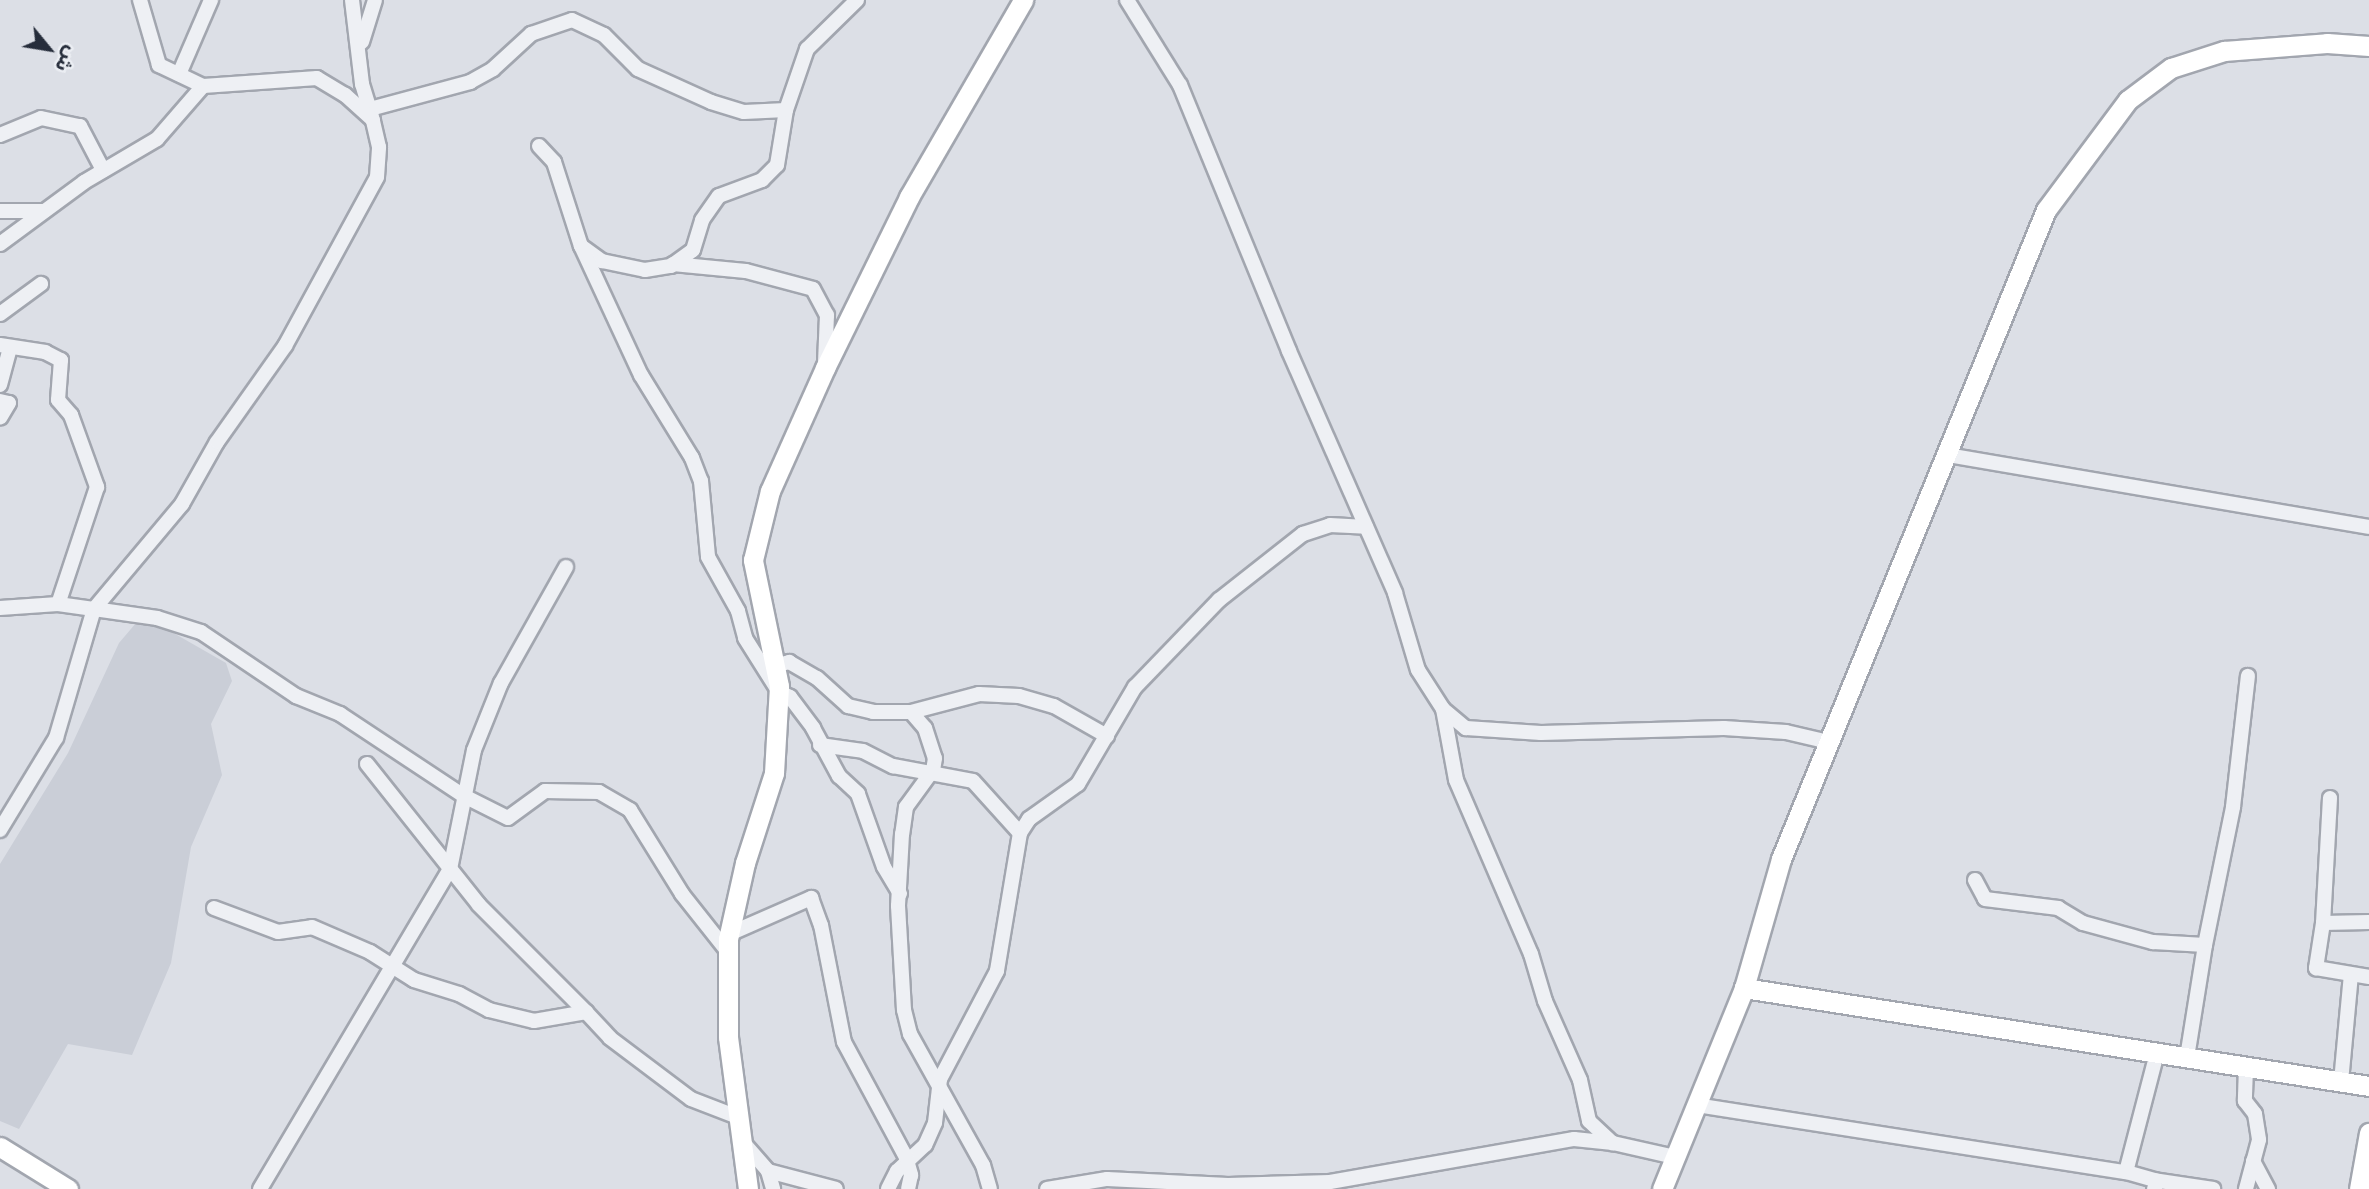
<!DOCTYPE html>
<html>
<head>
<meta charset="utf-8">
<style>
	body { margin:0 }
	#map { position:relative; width:2369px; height:1189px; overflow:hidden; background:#dcdfe6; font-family:"Golos Text","Noto Sans Arabic",sans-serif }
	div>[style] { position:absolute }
	.built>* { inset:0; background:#caced7 }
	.roads { filter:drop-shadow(2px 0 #a2a6af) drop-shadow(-2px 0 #a2a6af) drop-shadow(0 2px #a2a6af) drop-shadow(0 -2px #a2a6af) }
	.street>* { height:14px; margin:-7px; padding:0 7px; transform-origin:7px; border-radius:7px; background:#eef0f4 }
	.secondary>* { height:19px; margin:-9.5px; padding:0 9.5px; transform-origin:9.5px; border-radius:9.5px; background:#fff }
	span { translate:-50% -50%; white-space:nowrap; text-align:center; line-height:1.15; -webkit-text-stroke:7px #ebeef3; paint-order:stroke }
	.north { position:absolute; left:14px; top:14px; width:70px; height:70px; -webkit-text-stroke:5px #ebeef3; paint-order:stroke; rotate:120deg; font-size:19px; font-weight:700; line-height:28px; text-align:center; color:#262d3b }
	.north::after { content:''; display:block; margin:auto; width:24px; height:32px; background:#262d3b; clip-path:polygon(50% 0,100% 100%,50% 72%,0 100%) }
</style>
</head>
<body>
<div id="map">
	<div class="built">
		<i style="clip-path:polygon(136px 623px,163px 627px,226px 663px,232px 681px,211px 724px,222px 775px,191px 847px,171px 963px,132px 1055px,68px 1044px,19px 1129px,0 1121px,0 864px,68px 753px,119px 643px)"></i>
	</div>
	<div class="roads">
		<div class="street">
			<i style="left:352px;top:0;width:85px;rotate:83.2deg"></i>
			<i style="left:362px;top:84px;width:34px;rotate:73deg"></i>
			<i style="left:1127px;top:0;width:100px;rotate:58.1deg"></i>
			<i style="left:1180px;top:85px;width:287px;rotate:67.7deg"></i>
			<i style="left:1289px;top:351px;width:264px;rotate:66.3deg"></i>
			<i style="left:1395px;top:593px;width:80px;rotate:73.4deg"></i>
			<i style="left:1418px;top:670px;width:46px;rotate:57.3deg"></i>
			<i style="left:1443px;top:709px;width:30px;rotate:40deg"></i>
			<i style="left:1466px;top:728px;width:75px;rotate:3.8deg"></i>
			<i style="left:1541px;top:733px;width:183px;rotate:-1.6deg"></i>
			<i style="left:1724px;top:728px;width:62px;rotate:3.7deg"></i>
			<i style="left:1786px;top:732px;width:44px;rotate:13.1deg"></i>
			<i style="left:362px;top:42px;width:44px;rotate:-72.8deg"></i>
			<i style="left:179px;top:74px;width:81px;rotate:-66.6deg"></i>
			<i style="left:370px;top:109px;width:104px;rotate:-15.1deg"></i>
			<i style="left:470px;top:82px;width:26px;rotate:-29deg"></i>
			<i style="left:493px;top:69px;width:52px;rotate:-42.6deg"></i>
			<i style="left:531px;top:34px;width:43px;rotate:-18.9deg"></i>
			<i style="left:572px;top:20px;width:35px;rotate:25deg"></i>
			<i style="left:604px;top:35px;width:48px;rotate:45deg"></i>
			<i style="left:638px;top:69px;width:80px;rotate:24.3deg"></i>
			<i style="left:711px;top:102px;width:34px;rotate:17deg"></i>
			<i style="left:744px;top:112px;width:42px;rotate:-2.7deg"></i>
			<i style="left:0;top:135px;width:44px;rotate:-22.5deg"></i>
			<i style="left:41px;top:118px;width:40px;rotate:12deg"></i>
			<i style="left:80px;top:126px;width:50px;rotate:62.4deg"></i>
			<i style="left:539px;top:146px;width:22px;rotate:47deg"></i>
			<i style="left:554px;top:162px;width:88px;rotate:72.2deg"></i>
			<i style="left:581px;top:246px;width:26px;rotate:36deg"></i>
			<i style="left:602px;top:261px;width:44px;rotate:11.8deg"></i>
			<i style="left:645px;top:270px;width:26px;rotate:-9deg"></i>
			<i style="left:671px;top:266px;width:27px;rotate:-36deg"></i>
			<i style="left:693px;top:250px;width:31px;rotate:-73deg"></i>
			<i style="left:702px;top:220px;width:29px;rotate:-55deg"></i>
			<i style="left:719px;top:196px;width:46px;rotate:-20.4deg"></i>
			<i style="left:762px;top:180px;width:21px;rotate:-45deg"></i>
			<i style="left:777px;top:165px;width:56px;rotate:-80.7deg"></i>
			<i style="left:786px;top:110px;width:65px;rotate:-71deg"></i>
			<i style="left:807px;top:49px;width:70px;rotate:-44.4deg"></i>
			<i style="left:0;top:211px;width:44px"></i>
			<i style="left:0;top:244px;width:104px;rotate:-36.4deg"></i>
			<i style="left:84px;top:182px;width:85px;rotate:-30.5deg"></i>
			<i style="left:157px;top:139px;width:70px;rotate:-49deg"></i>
			<i style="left:581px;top:246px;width:142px;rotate:65.1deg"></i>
			<i style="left:641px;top:375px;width:97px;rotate:58.4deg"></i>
			<i style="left:692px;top:458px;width:25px;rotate:69deg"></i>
			<i style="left:701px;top:481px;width:76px;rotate:84.7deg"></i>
			<i style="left:708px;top:557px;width:62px;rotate:60.9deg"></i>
			<i style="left:738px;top:611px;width:28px;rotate:75deg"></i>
			<i style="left:745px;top:638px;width:64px;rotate:57.8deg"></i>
			<i style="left:779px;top:692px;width:12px;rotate:24deg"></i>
			<i style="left:790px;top:697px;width:39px;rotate:53deg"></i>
			<i style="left:813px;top:728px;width:55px;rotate:61.6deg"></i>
			<i style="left:839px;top:776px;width:26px;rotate:43deg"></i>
			<i style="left:858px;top:794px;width:77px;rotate:70.4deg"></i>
			<i style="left:884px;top:867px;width:31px;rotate:59deg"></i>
			<i style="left:673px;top:264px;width:73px;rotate:5.5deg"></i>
			<i style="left:746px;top:271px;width:69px;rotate:15deg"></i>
			<i style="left:813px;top:289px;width:30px;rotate:62deg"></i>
			<i style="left:827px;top:315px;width:47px;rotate:92.4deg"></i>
			<i style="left:0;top:314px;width:51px;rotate:-36.2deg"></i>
			<i style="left:0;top:345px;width:46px;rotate:8.8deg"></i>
			<i style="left:45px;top:352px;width:18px;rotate:27deg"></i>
			<i style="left:61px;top:360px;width:40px;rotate:94.3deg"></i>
			<i style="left:58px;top:400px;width:20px;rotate:49deg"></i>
			<i style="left:71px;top:415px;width:77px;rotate:70.1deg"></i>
			<i style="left:97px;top:487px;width:123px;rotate:108.4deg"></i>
			<i style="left:0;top:385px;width:39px;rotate:-75deg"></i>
			<i style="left:0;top:401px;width:9px;rotate:13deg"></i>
			<i style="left:9px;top:403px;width:17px;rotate:121deg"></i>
			<i style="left:1948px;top:455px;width:427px;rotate:9.7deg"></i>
			<i style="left:0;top:608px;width:58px;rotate:-3.9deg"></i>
			<i style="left:58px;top:604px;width:36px;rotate:8deg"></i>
			<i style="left:94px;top:609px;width:64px;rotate:8.1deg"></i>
			<i style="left:157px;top:618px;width:46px;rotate:17.7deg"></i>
			<i style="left:201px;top:632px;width:115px;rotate:34deg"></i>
			<i style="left:296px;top:696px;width:48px;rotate:22.2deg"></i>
			<i style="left:340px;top:714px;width:149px;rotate:33.5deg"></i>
			<i style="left:464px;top:796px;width:49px;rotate:26.6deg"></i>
			<i style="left:508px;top:818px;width:46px;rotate:-36.1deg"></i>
			<i style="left:545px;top:791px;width:54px;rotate:1.1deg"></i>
			<i style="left:599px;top:792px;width:36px;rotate:30deg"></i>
			<i style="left:630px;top:810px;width:99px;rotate:58.2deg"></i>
			<i style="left:682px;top:894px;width:74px;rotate:51.6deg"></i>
			<i style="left:775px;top:666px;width:15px;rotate:-16deg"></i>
			<i style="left:789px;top:662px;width:32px;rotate:30deg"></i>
			<i style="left:817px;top:678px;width:42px;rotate:42.1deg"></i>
			<i style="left:848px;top:706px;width:26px;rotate:13deg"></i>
			<i style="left:873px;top:712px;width:38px"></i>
			<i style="left:911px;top:712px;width:21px;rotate:49deg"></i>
			<i style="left:925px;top:728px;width:32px;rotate:72deg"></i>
			<i style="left:935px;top:758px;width:12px;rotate:99deg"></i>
			<i style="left:933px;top:770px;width:46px;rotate:126.1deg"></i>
			<i style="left:906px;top:807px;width:27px;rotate:98deg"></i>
			<i style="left:902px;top:834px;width:72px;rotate:93.2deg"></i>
			<i style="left:898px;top:906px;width:104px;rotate:86.7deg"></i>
			<i style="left:904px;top:1010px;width:25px;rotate:76deg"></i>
			<i style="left:910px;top:1034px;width:150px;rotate:60.9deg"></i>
			<i style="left:983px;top:1165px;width:25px;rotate:74deg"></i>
			<i style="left:1443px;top:709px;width:72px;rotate:79.6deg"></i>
			<i style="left:1456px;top:780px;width:189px;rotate:66.7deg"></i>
			<i style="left:1531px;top:954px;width:49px;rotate:73.4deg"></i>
			<i style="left:1545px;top:1001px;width:86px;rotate:66.1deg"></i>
			<i style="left:1580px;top:1080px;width:42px;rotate:77.6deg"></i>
			<i style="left:1589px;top:1121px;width:33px;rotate:43deg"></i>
			<i style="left:1613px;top:1143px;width:64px;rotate:12.7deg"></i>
			<i style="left:911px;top:712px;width:70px;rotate:-14.8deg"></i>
			<i style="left:979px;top:694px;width:40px;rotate:2.9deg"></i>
			<i style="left:1019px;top:696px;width:36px;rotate:16deg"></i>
			<i style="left:1054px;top:706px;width:61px;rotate:29.5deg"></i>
			<i style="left:820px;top:745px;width:43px;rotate:7.9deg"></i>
			<i style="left:863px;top:751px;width:34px;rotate:27deg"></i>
			<i style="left:893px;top:766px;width:81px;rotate:10.6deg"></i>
			<i style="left:973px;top:781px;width:70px;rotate:47.9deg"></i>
			<i style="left:1020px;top:833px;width:140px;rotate:99.5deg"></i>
			<i style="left:997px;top:971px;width:122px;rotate:117.8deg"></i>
			<i style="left:940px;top:1079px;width:44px;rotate:96.5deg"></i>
			<i style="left:935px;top:1123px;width:24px;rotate:114deg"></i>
			<i style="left:925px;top:1145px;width:38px;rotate:137deg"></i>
			<i style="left:897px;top:1171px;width:20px;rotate:117deg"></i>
			<i style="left:367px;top:764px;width:180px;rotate:51.5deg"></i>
			<i style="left:479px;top:905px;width:151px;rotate:45deg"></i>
			<i style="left:2330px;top:798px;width:125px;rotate:93.2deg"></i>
			<i style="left:2323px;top:923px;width:46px;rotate:98.8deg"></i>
			<i style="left:2316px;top:968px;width:54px;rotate:9.6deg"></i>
			<i style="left:0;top:830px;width:108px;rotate:-58.7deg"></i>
			<i style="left:56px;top:738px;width:134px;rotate:-73.6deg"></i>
			<i style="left:94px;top:609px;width:137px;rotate:-50deg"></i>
			<i style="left:182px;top:504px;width:71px;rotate:-60.6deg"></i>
			<i style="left:217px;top:442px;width:118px;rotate:-54.7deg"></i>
			<i style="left:285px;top:346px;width:192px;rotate:-61.4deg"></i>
			<i style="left:377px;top:177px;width:30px;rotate:-86deg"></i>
			<i style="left:379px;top:147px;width:28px;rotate:-103deg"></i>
			<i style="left:373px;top:120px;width:38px;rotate:-138deg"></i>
			<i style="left:345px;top:95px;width:33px;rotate:-149deg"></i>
			<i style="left:317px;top:78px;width:114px;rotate:176deg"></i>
			<i style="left:203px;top:86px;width:49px;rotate:-154.5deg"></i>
			<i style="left:159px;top:65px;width:68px;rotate:-106.3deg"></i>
			<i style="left:1020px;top:833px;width:17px;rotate:-57deg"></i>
			<i style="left:1029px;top:819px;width:60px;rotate:-35.5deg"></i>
			<i style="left:1078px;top:784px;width:113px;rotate:-59.6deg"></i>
			<i style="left:1135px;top:687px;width:121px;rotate:-46deg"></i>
			<i style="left:1219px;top:600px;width:107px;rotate:-38.2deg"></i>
			<i style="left:1303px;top:534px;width:28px;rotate:-18deg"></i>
			<i style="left:1330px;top:525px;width:36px;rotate:3deg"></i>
			<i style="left:1975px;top:880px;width:21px;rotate:62deg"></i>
			<i style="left:1985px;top:899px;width:74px;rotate:7deg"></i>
			<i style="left:2058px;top:908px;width:29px;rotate:31deg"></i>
			<i style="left:2083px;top:923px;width:73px;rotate:15.2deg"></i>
			<i style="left:2153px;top:942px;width:52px;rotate:3.3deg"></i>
			<i style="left:2205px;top:945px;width:113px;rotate:99.1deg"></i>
			<i style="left:214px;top:908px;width:68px;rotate:20.6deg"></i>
			<i style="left:278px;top:932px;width:34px;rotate:-8deg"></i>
			<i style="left:312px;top:927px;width:63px;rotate:23.3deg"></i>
			<i style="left:370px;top:952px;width:52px;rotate:32.5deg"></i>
			<i style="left:414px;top:980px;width:47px;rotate:17.3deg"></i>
			<i style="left:459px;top:994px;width:34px;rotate:28deg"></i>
			<i style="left:489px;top:1010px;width:46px;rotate:13.7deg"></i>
			<i style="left:534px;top:1021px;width:53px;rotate:-9.8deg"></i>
			<i style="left:586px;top:1012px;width:35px;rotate:47deg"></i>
			<i style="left:610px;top:1038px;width:101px;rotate:37deg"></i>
			<i style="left:691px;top:1099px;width:50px;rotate:21deg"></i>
			<i style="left:2323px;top:923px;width:46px;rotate:-1.2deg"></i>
			<i style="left:729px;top:934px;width:90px;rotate:-23.7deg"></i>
			<i style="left:811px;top:898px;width:29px;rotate:70deg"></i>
			<i style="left:821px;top:925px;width:119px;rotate:78.9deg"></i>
			<i style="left:844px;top:1042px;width:131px;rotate:61.7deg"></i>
			<i style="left:906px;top:1157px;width:19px;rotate:74deg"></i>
			<i style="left:911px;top:1175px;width:14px;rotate:102deg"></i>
			<i style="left:2205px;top:945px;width:141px;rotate:-78.5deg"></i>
			<i style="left:2233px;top:807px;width:132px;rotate:-83.5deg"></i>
			<i style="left:2246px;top:1067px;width:34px;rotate:92deg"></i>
			<i style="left:2245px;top:1101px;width:16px;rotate:52deg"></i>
			<i style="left:2255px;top:1114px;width:26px;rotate:81deg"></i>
			<i style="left:2259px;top:1140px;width:51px;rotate:104.9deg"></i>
			<i style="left:2341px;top:1082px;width:108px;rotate:-84.7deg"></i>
			<i style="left:1696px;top:1105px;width:435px;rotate:8.9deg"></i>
			<i style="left:742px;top:1141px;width:40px;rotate:49deg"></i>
			<i style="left:768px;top:1171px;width:70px;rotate:14.8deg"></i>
			<i style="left:2253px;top:1161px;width:32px;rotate:62deg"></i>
			<i style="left:768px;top:1171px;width:19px;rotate:74deg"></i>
			<i style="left:2153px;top:1180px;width:61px;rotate:8.5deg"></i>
			<i style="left:260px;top:1189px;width:372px;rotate:-59.3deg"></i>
			<i style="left:450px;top:869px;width:121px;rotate:-78.6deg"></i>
			<i style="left:474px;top:750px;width:72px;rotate:-68.1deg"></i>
			<i style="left:501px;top:683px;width:133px;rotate:-60.7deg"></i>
			<i style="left:1047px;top:1189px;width:61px;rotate:-9.5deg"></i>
			<i style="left:1107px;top:1179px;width:121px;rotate:2.8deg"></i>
			<i style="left:1228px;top:1185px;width:102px;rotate:-1.7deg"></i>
			<i style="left:1330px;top:1182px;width:248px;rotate:-10deg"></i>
			<i style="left:1574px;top:1139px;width:39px;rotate:6deg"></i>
			<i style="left:2154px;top:1189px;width:9px;rotate:-63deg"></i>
			<i style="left:2158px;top:1181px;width:33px;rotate:-164deg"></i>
			<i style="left:2126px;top:1172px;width:123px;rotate:-75.4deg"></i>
		</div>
		<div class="secondary">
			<i style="left:1744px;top:988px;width:633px;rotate:8.91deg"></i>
			<i style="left:0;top:1147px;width:80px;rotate:31.7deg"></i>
			<i style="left:748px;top:1189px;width:153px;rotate:-97.5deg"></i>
			<i style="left:728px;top:1037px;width:98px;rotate:-90deg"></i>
			<i style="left:728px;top:939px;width:78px;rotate:-77.4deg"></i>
			<i style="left:745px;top:863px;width:95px;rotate:-72.1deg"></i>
			<i style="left:774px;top:773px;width:87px;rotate:-86.7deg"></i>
			<i style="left:779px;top:686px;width:129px;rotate:-101.7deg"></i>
			<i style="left:753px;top:560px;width:71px;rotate:-76.2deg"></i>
			<i style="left:770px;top:491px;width:135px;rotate:-65.9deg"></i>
			<i style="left:825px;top:368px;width:191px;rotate:-63.8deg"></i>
			<i style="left:909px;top:197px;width:228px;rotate:-59.9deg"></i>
			<i style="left:1662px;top:1189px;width:217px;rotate:-67.8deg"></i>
			<i style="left:1744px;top:988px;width:134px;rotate:-74deg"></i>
			<i style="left:1781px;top:859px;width:701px;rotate:-67.79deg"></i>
			<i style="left:2046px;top:210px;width:137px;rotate:-53.3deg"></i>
			<i style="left:2128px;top:100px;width:54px;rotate:-36.7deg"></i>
			<i style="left:2171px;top:68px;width:56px;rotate:-17.8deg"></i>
			<i style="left:2224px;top:51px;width:103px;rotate:-4.4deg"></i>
			<i style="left:2327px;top:43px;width:42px;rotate:4.1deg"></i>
			<i style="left:2359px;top:1189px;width:57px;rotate:-79.9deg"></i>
		</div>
	</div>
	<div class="north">ش</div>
</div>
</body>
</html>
